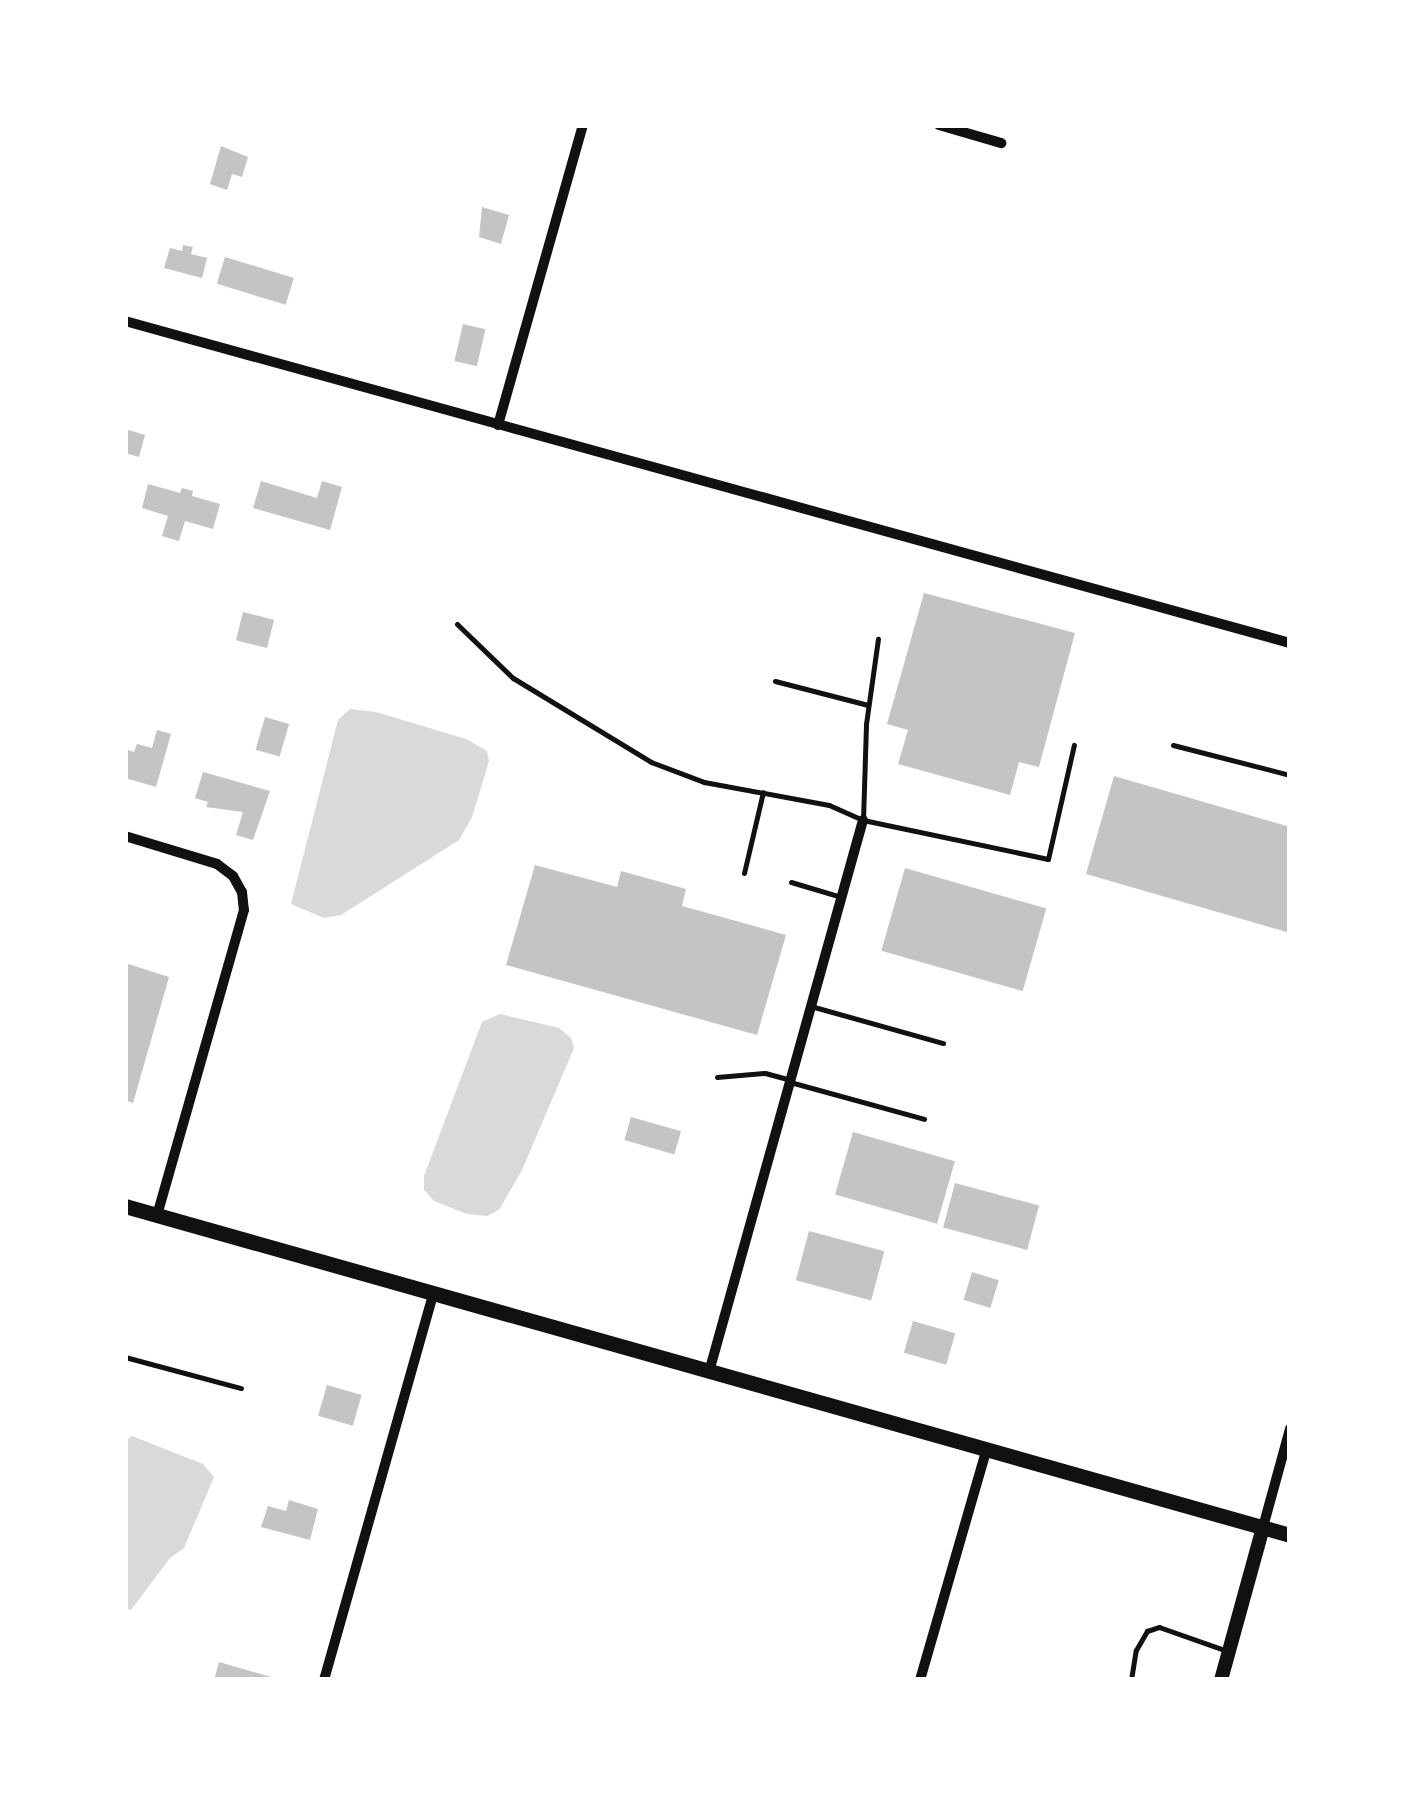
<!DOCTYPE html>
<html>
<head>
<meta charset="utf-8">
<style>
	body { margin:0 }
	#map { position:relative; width:1415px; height:1805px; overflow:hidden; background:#fff; font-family:"PT Sans Narrow",sans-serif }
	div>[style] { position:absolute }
	.water>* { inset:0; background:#d9d9d9 }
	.building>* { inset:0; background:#c4c4c4; transform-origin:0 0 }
	.service>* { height:5px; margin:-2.5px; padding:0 2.5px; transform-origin:2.5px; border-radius:2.5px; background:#111 }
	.minor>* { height:10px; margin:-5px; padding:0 5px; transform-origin:5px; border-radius:5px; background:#111 }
	.tertiary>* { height:14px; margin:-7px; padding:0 7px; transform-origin:7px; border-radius:7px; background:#111 }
	.secondary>* { height:15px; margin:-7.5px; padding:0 7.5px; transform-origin:7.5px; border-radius:7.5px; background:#111 }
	span { translate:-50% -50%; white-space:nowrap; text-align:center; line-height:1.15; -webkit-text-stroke:8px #fff; paint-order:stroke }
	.frame { position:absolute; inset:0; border:128px solid #fff; pointer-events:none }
</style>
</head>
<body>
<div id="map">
	<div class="water">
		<i style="clip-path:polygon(350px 709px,376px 712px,466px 739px,487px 751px,489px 761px,472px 817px,459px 840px,341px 915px,324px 918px,291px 904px,338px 720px)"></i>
		<i style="clip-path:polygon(500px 1014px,559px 1028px,571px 1038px,574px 1048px,522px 1170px,499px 1210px,487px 1216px,467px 1214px,434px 1201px,424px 1190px,424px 1176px,482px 1022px)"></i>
		<i style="clip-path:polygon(132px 1436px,203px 1464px,214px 1477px,184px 1548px,170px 1558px,131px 1610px,125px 1608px,125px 1441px)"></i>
	</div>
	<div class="building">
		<i style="clip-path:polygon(221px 146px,248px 157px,242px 177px,232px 174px,227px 190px,210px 184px)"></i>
		<i style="clip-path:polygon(482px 207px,509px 215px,501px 244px,479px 237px)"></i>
		<i style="clip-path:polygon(183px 245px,193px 247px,191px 254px,207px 258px,202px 278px,164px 268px,170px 248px,182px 251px)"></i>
		<i style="left:225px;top:257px;width:72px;height:28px;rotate:17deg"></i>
		<i style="left:463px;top:324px;width:23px;height:38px;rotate:13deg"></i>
		<i style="clip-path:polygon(125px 429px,145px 435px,139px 457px,125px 453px)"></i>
		<i style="clip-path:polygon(261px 481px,317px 498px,322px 481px,342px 487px,330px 530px,253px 508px)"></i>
		<i style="clip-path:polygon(148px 484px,180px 493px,182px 488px,193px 491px,192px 496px,220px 504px,213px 529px,185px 521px,179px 541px,162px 536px,168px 516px,142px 508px)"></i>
		<i style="clip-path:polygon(924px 593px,1075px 633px,1039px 767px,1019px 762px,1010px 795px,898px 764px,908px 730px,887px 724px)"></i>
		<i style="left:243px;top:612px;width:32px;height:29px;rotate:14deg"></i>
		<i style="left:265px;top:717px;width:25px;height:34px;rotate:16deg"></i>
		<i style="clip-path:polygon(157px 730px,171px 734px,156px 787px,125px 778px,125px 749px,134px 752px,137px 744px,152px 748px)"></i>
		<i style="clip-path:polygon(203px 772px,270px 791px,253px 840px,236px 835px,243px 812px,206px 807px,208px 802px,195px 798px)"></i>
		<i style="clip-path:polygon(1114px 776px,1290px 827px,1290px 933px,1086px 874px)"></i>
		<i style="clip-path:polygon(535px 865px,617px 887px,621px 871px,686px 889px,682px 906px,786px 935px,757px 1035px,506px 965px)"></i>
		<i style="left:905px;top:868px;width:147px;height:86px;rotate:16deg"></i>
		<i style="clip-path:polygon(125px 963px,169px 977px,133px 1103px,125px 1100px)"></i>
		<i style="left:631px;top:1117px;width:52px;height:24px;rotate:16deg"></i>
		<i style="left:853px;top:1132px;width:106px;height:65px;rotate:16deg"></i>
		<i style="left:955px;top:1183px;width:87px;height:46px;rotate:15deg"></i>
		<i style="left:809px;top:1231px;width:78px;height:51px;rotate:15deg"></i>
		<i style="left:972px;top:1272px;width:28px;height:29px;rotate:17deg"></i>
		<i style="left:913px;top:1321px;width:44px;height:33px;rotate:16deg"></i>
		<i style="left:327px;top:1385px;width:36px;height:32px;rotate:16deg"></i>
		<i style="clip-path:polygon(289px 1500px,318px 1509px,310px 1540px,261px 1527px,268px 1506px,286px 1511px)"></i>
		<i style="clip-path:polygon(219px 1662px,271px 1677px,270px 1680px,214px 1680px)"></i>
	</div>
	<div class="service">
		<i style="left:457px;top:624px;width:78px;rotate:44deg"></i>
		<i style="left:513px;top:678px;width:162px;rotate:31.3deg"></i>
		<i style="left:651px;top:762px;width:57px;rotate:20.7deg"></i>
		<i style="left:704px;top:782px;width:127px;rotate:10.4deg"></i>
		<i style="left:829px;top:805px;width:37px;rotate:24deg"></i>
		<i style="left:863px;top:820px;width:189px;rotate:11.9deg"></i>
		<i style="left:1048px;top:859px;width:117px;rotate:-77.2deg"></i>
		<i style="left:775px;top:681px;width:96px;rotate:14.5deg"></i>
		<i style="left:1173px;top:745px;width:121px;rotate:14.4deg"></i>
		<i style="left:863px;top:820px;width:96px;rotate:-88.2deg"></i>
		<i style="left:866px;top:724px;width:86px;rotate:-82deg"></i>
		<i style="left:744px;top:873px;width:83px;rotate:-76.8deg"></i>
		<i style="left:791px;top:882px;width:52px;rotate:16.7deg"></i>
		<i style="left:814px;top:1007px;width:134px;rotate:15.6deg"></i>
		<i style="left:717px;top:1077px;width:48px;rotate:-4.8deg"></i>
		<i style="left:765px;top:1073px;width:24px;rotate:15deg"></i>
		<i style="left:790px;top:1082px;width:139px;rotate:15.4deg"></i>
		<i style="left:125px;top:1357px;width:120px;rotate:15deg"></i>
		<i style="left:1131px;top:1680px;width:30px;rotate:-81deg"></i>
		<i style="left:1136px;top:1650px;width:22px;rotate:-60deg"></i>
		<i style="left:1147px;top:1631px;width:13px;rotate:-18deg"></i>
		<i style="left:1159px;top:1627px;width:72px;rotate:19.4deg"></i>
	</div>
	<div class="minor">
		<i style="left:939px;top:125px;width:65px;rotate:16.2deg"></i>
		<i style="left:125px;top:321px;width:1209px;rotate:15.45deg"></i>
		<i style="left:498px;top:425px;width:312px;rotate:-74.2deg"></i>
		<i style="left:125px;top:836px;width:96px;rotate:16.9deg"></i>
		<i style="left:217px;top:864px;width:20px;rotate:37deg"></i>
		<i style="left:233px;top:876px;width:18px;rotate:61deg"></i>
		<i style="left:242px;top:892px;width:18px;rotate:84deg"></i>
		<i style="left:244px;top:910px;width:317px;rotate:105.9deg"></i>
		<i style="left:709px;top:1372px;width:573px;rotate:-74.41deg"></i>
		<i style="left:1263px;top:1527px;width:102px;rotate:-74.6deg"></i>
		<i style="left:324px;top:1680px;width:401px;rotate:-74.2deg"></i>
		<i style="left:920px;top:1680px;width:238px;rotate:-73.9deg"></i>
	</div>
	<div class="tertiary">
		<i style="left:1221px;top:1680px;width:159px;rotate:-74.6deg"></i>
	</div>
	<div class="secondary">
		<i style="left:125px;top:1206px;width:1211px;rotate:15.77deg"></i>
	</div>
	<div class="frame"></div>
</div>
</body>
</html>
